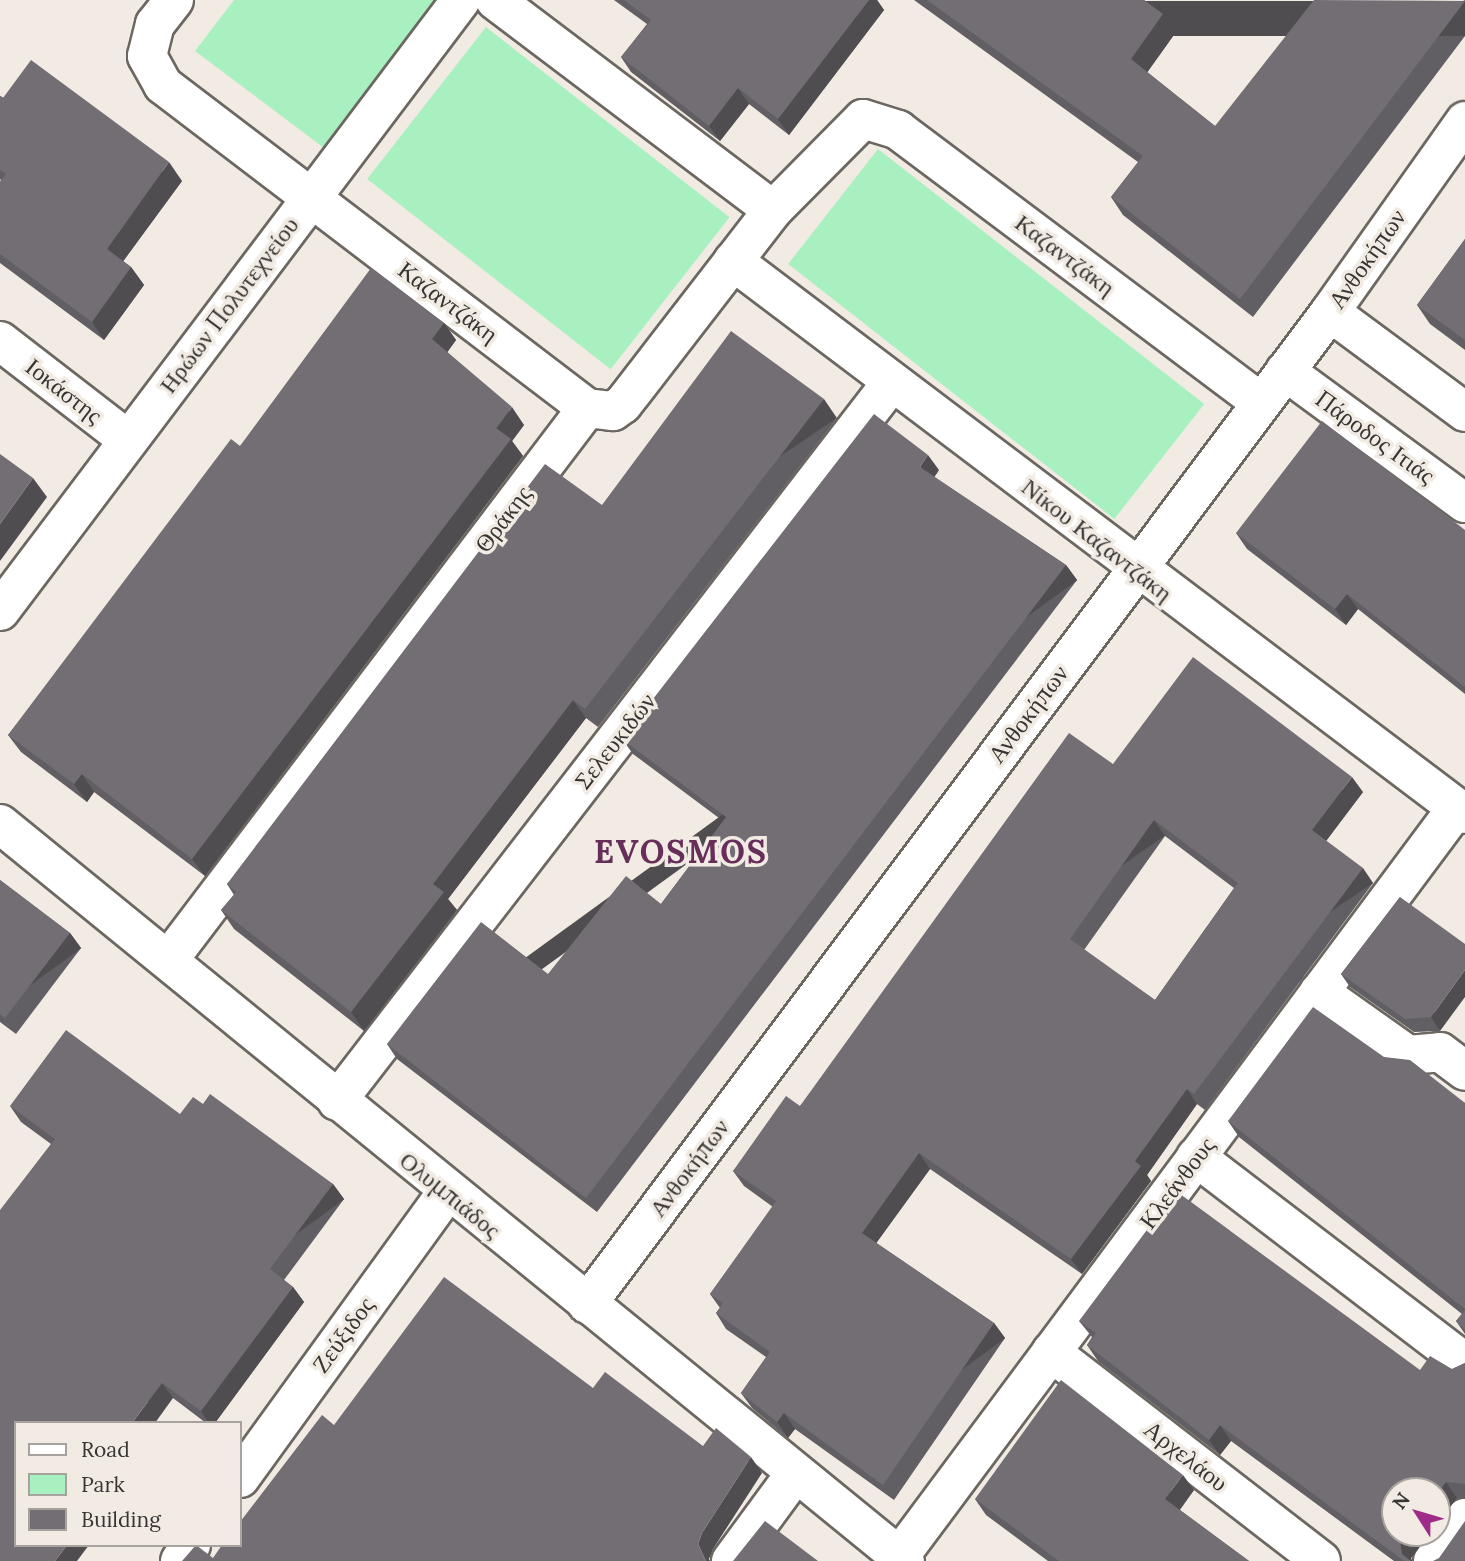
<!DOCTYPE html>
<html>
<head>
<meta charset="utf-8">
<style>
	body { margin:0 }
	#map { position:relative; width:1465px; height:1561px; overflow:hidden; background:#f1ebe4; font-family:Lora,serif }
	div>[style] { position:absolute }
	.green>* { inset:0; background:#a9f0c0; transform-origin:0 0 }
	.roads { filter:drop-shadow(2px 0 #6c6761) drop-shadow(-2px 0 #6c6761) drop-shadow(0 2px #6c6761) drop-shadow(0 -2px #6c6761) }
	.minor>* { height:38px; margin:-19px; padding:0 19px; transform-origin:19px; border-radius:19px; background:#fff }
	.wall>* { inset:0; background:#625f64 }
	.shaded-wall>* { inset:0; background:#504d51; transform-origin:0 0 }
	.building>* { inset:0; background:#726e74 }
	span { translate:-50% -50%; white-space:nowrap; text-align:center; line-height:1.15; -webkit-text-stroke:7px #f1ebe4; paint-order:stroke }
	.street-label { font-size:24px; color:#373532 }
	.district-label { font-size:32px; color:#672e5a; font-weight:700; letter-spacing:2px }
	.legend { position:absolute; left:14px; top:1421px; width:228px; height:126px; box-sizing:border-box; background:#f1ebe4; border:2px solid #a7a29d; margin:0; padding:9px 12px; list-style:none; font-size:21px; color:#373532 }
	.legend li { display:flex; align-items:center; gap:14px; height:35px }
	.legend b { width:35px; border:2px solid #a7a29d }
	.north { position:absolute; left:1381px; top:1477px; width:70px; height:70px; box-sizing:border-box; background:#f1ebe4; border:2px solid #a7a29d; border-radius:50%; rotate:307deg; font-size:19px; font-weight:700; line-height:28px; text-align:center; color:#373532 }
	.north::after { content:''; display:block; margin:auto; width:24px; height:32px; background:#9e2b88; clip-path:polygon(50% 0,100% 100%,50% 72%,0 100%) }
</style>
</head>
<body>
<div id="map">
	<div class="green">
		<i style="clip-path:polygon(234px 0,448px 0,332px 154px,195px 51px)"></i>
		<i style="left:486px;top:27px;width:309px;height:193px;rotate:38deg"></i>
		<i style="left:878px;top:149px;width:414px;height:146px;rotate:38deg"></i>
	</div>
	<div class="roads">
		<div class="minor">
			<i style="left:174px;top:0;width:31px;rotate:128deg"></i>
			<i style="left:155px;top:24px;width:33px;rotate:104deg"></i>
			<i style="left:147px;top:56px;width:33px;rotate:61deg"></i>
			<i style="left:163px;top:85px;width:533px;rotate:37.3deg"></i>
			<i style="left:587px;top:408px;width:26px;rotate:7deg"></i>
			<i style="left:613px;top:411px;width:12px;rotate:-35deg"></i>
			<i style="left:623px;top:404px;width:245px;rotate:-52.3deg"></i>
			<i style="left:773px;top:210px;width:128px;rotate:-45.3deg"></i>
			<i style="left:863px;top:119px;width:37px;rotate:17deg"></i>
			<i style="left:898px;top:130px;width:454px;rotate:36.9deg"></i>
			<i style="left:495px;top:0;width:348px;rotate:37.1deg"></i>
			<i style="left:733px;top:261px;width:917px;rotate:37.07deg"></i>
			<i style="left:1330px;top:312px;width:168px;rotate:36.5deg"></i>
			<i style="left:0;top:341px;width:162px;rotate:37.7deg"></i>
			<i style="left:1285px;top:371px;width:223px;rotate:36.3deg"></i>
			<i style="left:0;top:611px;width:765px;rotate:-52.97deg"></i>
			<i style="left:0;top:824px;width:1167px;rotate:39.16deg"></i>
			<i style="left:170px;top:958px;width:690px;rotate:-52.83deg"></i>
			<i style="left:1319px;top:992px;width:109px;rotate:35.3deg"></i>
			<i style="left:1408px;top:1055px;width:32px;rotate:-5deg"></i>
			<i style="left:1440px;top:1052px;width:31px;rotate:37deg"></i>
			<i style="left:337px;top:1101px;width:908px;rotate:-52.34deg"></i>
			<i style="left:1196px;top:1157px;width:339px;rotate:37.4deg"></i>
			<i style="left:587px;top:1304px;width:1239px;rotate:-53.17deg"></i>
			<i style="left:1330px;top:312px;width:234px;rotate:-54.7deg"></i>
			<i style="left:1051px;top:1352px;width:341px;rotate:37.7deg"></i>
			<i style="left:240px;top:1478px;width:352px;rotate:-54.1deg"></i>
			<i style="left:899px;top:1557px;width:933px;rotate:-53.33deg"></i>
			<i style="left:180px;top:1561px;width:19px;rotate:-55deg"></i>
			<i style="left:731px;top:1561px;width:108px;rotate:-53.7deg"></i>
			<i style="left:1433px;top:1561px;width:54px;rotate:-53.3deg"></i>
		</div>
	</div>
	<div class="wall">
		<i style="clip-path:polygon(614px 0,877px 0,884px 10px,789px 135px,749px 104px,720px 141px,631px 72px,621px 57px,647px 24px)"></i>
		<i style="clip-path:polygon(914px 0,1144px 0,1163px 14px,1176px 32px,1147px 72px,1215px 126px,1465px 0,1465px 36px,1253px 317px,1123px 215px,1111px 197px,1138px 162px)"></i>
		<i style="clip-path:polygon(0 96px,182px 181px,123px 261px,131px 267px,144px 285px,104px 340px,0 263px,0 182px,1px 180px,0 179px)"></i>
		<i style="clip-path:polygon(1465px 239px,1465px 350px,1430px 324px,1417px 305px)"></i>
		<i style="clip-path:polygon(444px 323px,456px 340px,447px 352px,524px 425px,512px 441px,523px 456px,205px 876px,94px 792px,87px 802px,21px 752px,8px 735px,240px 446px)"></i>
		<i style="clip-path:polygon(837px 418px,598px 727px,586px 718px,448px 899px,457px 910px,364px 1031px,234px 929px,221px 910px,234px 895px,227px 884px,602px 505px)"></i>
		<i style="clip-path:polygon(939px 470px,934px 477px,1066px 565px,1077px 580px,597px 1212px,397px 1059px,387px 1044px,548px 974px,661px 904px,723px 821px,633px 754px,622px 739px)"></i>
		<i style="clip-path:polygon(1465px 530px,1465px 694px,1358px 609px,1346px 625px,1247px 549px,1236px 533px)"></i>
		<i style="clip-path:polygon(evenodd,1113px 764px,1363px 792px,1326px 841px,1373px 883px,1205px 1110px,1197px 1104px,1147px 1175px,1151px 1181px,1082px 1274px,930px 1169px,876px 1243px,994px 1323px,1005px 1338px,894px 1500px,795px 1429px,788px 1438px,752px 1408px,741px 1393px,766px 1357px,726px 1329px,716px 1313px,720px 1308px,710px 1294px,773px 1207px,744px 1186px,733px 1171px,800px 1106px,1113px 764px,1165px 836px,1234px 888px,1155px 1000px,1084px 950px,1165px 836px)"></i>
		<i style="clip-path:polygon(0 880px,70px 933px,81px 948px,16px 1034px,0 1022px)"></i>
		<i style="clip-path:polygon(1400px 897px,1440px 1031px,1414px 1032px,1350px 987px,1341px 974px)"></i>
		<i style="clip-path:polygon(1384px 1057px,1465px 1103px,1465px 1334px,1456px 1321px,1462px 1314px,1239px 1137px,1228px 1121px)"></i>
		<i style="clip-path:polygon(203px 1104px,333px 1184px,344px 1199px,284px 1280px,293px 1287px,304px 1302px,215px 1423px,206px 1423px,173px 1398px,16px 1423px,1px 1210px,51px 1144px,21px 1122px,10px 1106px,180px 1114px)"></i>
		<i style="clip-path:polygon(1079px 1321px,1420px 1370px,1452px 1369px,1465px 1363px,1465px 1499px,1457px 1498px,1411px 1558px,1412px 1561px,1394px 1561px,1231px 1441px,1220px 1455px,1098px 1361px,1087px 1345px,1092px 1337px)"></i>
		<i style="clip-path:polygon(1194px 1490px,1180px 1510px,1249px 1561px,1048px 1561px,986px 1515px,975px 1499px)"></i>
	</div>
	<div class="shaded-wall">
		<i style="clip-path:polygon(869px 0,877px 0,884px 10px,789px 135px,778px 119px)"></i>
		<i style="left:1465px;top:1px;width:35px;height:373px;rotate:90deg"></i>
		<i style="clip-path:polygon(1163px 14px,1176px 32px,1144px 77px,1131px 59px)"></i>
		<i style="clip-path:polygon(738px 88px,749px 104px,720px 141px,709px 126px)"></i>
		<i style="clip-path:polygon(169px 162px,182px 181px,119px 267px,107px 249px)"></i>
		<i style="clip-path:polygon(131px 267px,144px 285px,104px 340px,92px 322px)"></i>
		<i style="clip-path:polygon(444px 323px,456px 340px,444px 357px,432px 339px)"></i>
		<i style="left:824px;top:399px;width:23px;height:391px;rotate:56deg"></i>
		<i style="clip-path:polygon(512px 407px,524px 425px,512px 441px,523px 456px,205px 876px,192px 859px)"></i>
		<i style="clip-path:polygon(928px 455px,939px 470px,931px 482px,920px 467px)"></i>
		<i style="clip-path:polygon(33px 478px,47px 497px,0 561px,0 524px)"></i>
		<i style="left:1066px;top:565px;width:19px;height:794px;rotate:54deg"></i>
		<i style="clip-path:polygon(1347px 594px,1358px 609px,1346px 625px,1335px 609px)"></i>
		<i style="clip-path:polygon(573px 700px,586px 718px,448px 899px,457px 910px,364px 1031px,351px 1012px,433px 884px)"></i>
		<i style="clip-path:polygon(82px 774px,94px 792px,87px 802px,74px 784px)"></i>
		<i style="clip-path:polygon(1352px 777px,1363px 792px,1323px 845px,1312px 830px)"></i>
		<i style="left:1154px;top:820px;width:19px;height:146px;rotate:55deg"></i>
		<i style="left:1363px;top:868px;width:18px;height:282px;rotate:56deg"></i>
		<i style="left:70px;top:933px;width:19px;height:107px;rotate:54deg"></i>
		<i style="clip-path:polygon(1465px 970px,1465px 997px,1440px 1031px,1431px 1017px)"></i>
		<i style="clip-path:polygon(1187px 1089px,1197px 1104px,1147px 1175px,1151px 1181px,1082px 1274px,1071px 1259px,1135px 1161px)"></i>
		<i style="clip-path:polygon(919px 1153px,930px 1169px,872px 1249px,862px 1233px)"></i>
		<i style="left:333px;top:1184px;width:19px;height:106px;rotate:54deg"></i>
		<i style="clip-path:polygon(293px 1287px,304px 1302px,215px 1423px,209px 1423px,201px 1411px)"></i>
		<i style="left:994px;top:1323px;width:19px;height:196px;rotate:54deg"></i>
		<i style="clip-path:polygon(162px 1383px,173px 1398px,155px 1423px,132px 1423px)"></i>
		<i style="clip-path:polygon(784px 1413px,795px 1429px,788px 1438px,777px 1422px)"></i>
		<i style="clip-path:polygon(1220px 1425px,1231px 1441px,1220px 1455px,1209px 1440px)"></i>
		<i style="clip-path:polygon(751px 1457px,762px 1473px,713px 1549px,709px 1559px,710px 1561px,706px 1561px,698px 1544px,702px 1533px)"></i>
		<i style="clip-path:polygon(1183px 1475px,1194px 1490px,1176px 1514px,1165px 1499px)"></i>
		<i style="clip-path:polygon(1446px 1482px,1457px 1498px,1437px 1524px,1437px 1494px)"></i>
		<i style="clip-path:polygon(1407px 1533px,1430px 1533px,1411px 1558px,1412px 1561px,1407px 1561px,1402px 1554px,1400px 1542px)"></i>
		<i style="clip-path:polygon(67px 1545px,89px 1545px,77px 1561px,55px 1561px)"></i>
	</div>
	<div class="building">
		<i style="clip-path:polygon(624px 0,869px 0,778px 119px,738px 88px,709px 126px,621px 57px,651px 20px)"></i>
		<i style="clip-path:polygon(927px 0,1144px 0,1163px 14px,1131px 59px,1215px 126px,1314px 0,1465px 1px,1240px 299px,1111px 197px,1143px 156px)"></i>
		<i style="clip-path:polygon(31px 60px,169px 162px,107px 249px,131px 267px,92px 322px,0 254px,0 182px,6px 174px,0 170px,0 96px,3px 98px)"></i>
		<i style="clip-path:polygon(1465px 239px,1465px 340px,1417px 305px)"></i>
		<i style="clip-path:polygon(371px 268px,444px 323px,432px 339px,512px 407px,496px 428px,511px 439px,192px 859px,82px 774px,74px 784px,8px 735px,231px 439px,240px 446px)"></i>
		<i style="clip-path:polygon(731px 331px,824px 399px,585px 709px,573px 700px,433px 884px,444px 892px,351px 1012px,221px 910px,236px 892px,227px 884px,545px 464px,602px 505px)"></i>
		<i style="clip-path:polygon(874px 414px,928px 455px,920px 467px,1066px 565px,586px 1198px,387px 1044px,481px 922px,548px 974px,626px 876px,661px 904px,726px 817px,622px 739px)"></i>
		<i style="clip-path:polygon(1322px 421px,1465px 530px,1465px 687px,1347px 594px,1335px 609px,1236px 533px)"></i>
		<i style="clip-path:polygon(0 454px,33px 478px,0 524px)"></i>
		<i style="clip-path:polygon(evenodd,1193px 657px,1352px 777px,1312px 830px,1363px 868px,1194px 1094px,1187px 1089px,1135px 1161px,1141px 1166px,1071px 1259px,919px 1153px,862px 1233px,994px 1323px,883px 1485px,784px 1413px,777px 1422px,741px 1393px,770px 1352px,716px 1313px,723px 1303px,710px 1294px,776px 1201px,733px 1171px,786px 1096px,800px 1106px,1069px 733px,1113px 764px,1193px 657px,1154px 820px,1238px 883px,1155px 1000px,1070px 939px,1154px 820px)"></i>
		<i style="clip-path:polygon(0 880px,70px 933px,5px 1018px,0 1014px)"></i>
		<i style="clip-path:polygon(1400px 897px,1465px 944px,1465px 970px,1431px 1017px,1405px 1019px,1341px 974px)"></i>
		<i style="clip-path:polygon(1313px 1007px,1384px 1057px,1410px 1060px,1465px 1103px,1465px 1309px,1228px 1121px)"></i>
		<i style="clip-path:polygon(66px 1030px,180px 1114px,193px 1097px,203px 1104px,210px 1094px,333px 1184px,270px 1269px,293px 1287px,201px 1411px,162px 1383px,132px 1423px,16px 1423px,16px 1545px,67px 1545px,55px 1561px,0 1561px,0 1210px,55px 1139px,10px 1106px)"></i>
		<i style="clip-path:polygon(1176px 1191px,1420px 1370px,1430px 1356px,1452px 1369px,1465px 1363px,1465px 1484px,1446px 1482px,1437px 1494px,1437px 1491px,1395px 1491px,1395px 1533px,1407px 1533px,1400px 1542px,1402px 1554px,1411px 1561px,1404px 1561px,1220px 1425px,1209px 1440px,1087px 1345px,1096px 1333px,1079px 1321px)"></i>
		<i style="clip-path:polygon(444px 1277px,593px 1388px,605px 1372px,703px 1446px,716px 1428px,751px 1457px,702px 1533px,698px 1544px,706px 1561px,182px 1561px,196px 1545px,213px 1558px,222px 1545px,240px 1545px,240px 1522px,322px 1415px,334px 1425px)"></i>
		<i style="clip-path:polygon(1465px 1310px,1465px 1330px,1456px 1321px)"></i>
		<i style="clip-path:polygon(1061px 1380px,1183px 1475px,1165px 1499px,1249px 1561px,1059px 1561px,975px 1499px)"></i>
		<i style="clip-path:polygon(765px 1521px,818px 1561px,733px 1561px)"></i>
		<i style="clip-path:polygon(1465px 1521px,1465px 1561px,1433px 1561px,1439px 1558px)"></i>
	</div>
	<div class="street-label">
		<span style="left:1065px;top:255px;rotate:37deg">Καζαντζάκη</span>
		<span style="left:1367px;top:259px;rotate:-55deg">Ανθοκήπων</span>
		<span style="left:448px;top:302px;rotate:37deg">Καζαντζάκη</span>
		<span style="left:229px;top:305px;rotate:-53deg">Ηρώων Πολυτεχνείου</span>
		<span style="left:64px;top:391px;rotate:38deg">Ιοκάστης</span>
		<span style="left:1375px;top:437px;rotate:36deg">Πάροδος Ιτιάς</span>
		<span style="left:503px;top:519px;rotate:-53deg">Θράκης</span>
		<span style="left:1097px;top:540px;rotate:38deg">Νίκου Καζαντζάκη</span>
		<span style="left:1028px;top:714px;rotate:-53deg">Ανθοκήπων</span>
		<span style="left:615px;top:741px;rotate:-52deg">Σελευκιδών</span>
		<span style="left:689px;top:1168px;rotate:-53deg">Ανθοκήπων</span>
		<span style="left:1177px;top:1183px;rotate:-53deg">Κλεάνθους</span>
		<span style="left:450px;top:1195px;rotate:39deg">Ολυμπιάδος</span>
		<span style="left:343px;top:1335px;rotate:-54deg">Ζεύξιδος</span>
		<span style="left:1186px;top:1456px;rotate:38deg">Αρχελάου</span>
	</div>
	<div class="district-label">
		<span style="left:681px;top:852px">EVOSMOS</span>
	</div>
	<ul class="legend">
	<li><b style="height:9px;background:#fff"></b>Road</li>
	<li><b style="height:19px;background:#a9f0c0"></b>Park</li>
	<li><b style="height:19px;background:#726e74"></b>Building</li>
	</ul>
	<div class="north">N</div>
</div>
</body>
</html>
